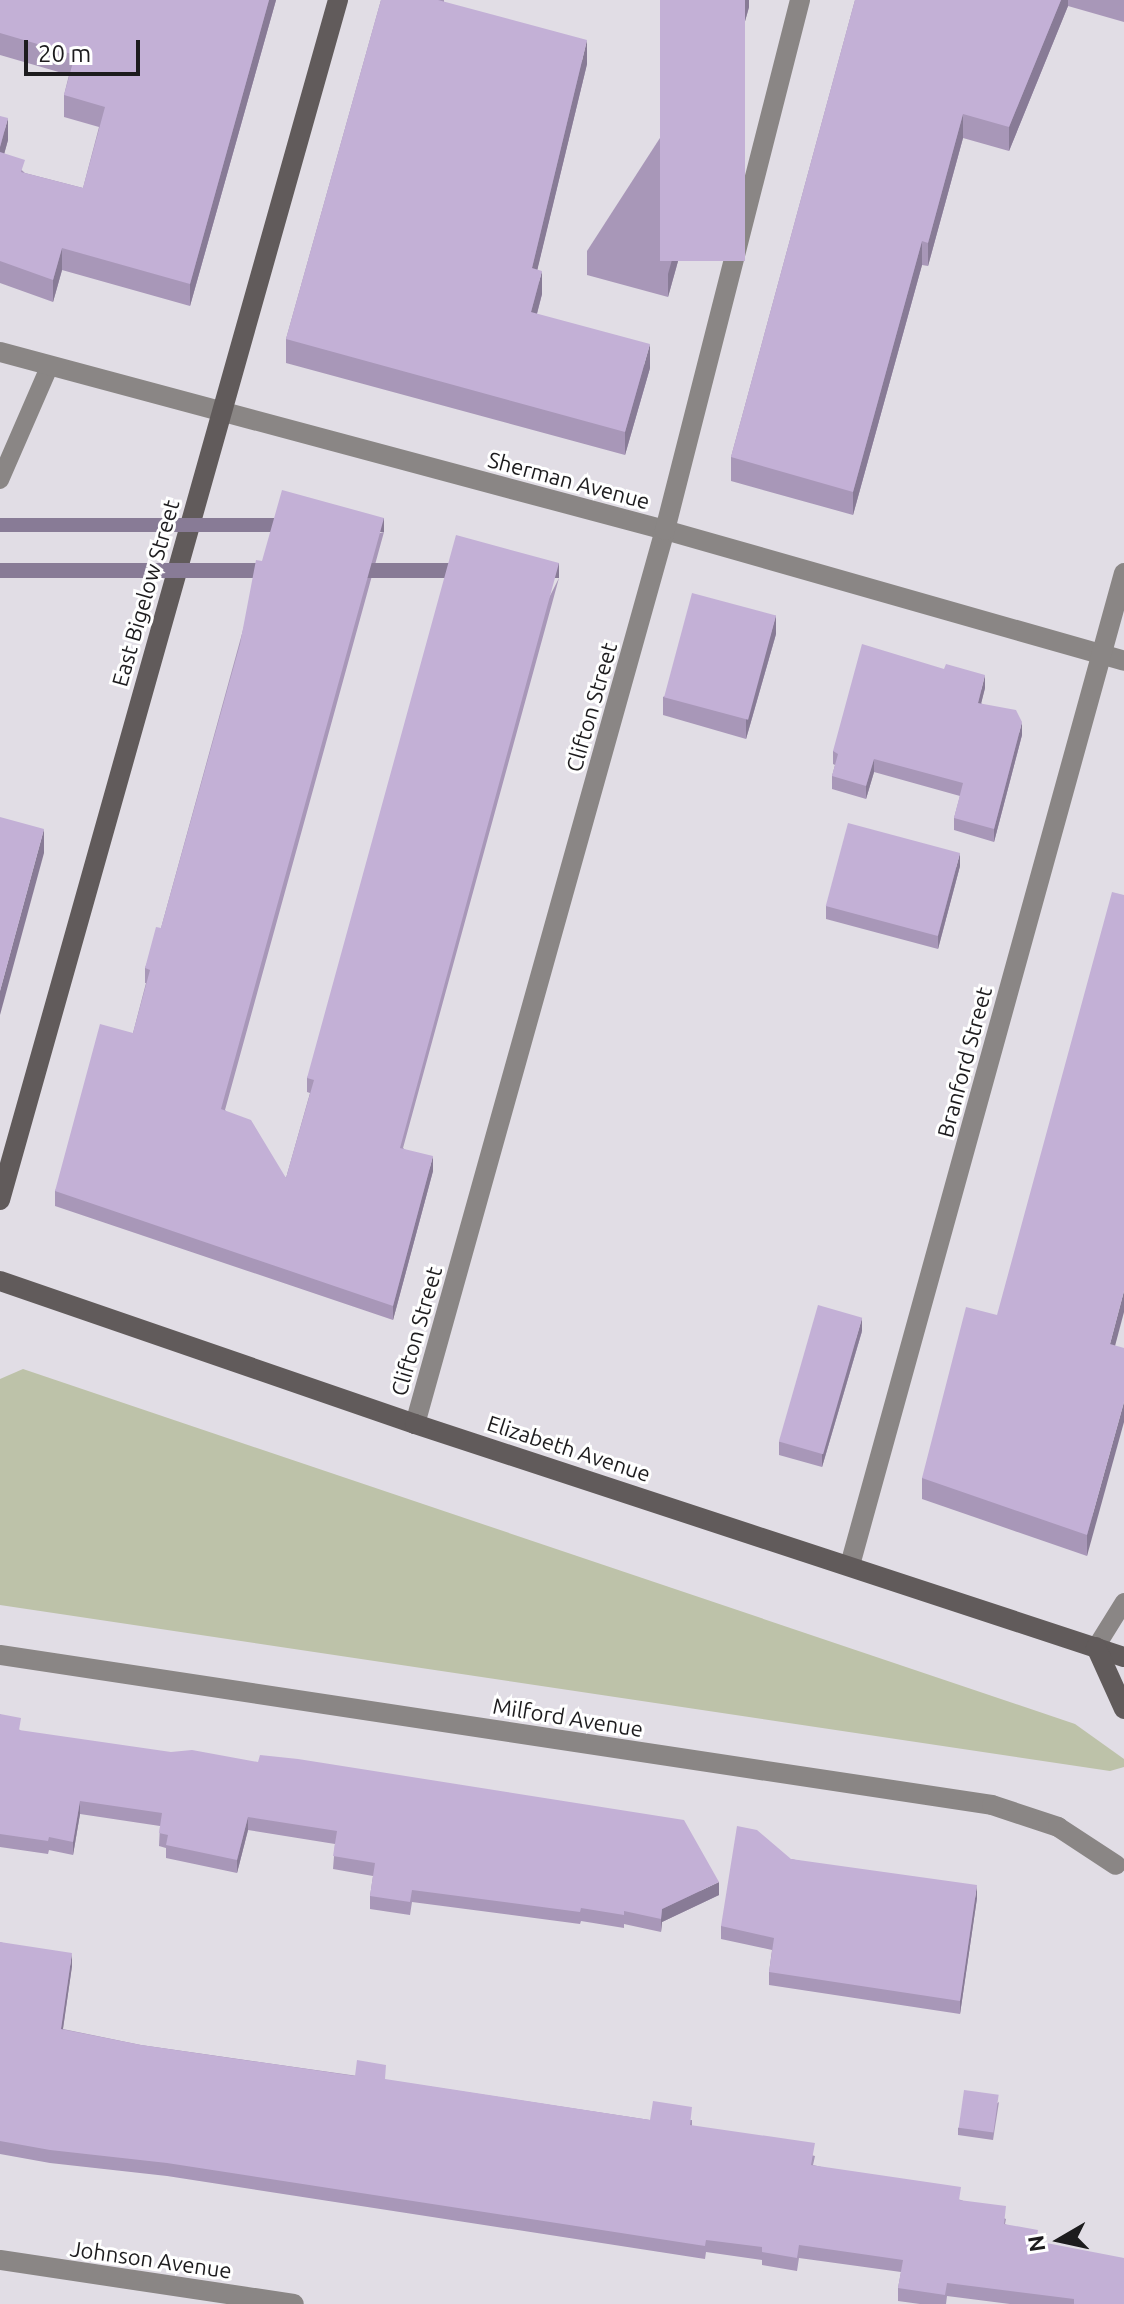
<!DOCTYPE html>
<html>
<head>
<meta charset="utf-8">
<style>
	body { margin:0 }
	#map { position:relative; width:1124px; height:2304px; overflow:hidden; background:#e1dde5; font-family:Ubuntu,sans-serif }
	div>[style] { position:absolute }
	.green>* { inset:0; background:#bdc2a9 }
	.lane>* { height:18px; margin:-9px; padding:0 9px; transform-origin:9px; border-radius:9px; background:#8a8685 }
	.street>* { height:20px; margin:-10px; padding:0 10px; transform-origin:10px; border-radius:10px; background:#8a8685 }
	.secondary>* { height:20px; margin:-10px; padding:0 10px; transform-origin:10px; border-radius:10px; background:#615b5b }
	.wall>* { inset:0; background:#a897b8 }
	.shaded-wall>* { inset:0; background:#887b96; transform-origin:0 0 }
	.building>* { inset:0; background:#c3b0d6; transform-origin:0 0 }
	span { translate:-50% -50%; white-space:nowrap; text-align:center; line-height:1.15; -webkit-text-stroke:6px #fff; paint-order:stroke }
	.street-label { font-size:22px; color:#1d1c1e }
	.north { position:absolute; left:1020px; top:2200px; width:80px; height:80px; -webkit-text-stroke:6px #fff; paint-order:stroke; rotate:261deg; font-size:22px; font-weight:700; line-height:32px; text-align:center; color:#1d1c1e }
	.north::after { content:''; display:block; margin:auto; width:28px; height:36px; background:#1d1c1e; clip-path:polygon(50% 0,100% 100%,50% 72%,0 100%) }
	.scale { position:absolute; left:24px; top:40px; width:116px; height:36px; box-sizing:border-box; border:4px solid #1d1c1e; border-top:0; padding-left:10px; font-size:24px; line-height:28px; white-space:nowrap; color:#1d1c1e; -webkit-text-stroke:6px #fff; paint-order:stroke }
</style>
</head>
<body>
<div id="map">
	<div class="green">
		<i style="clip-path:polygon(23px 1369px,1075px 1724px,1124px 1759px,1124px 1767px,1110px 1771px,0 1605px,0 1379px)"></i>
	</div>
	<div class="lane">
		<i style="left:0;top:480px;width:125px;rotate:-66.5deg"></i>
		<i style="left:1096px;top:1647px;width:53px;rotate:-58.1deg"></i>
	</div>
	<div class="street">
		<i style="left:0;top:352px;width:688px;rotate:14.99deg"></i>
		<i style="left:665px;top:530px;width:477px;rotate:15.9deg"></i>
		<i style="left:415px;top:1424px;width:928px;rotate:-74.38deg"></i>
		<i style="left:665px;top:530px;width:547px;rotate:-75.71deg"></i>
		<i style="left:850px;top:1565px;width:1029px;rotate:-74.56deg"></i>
		<i style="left:0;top:1655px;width:1003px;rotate:8.6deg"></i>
		<i style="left:992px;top:1805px;width:70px;rotate:18.4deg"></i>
		<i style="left:1058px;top:1827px;width:69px;rotate:33.2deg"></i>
		<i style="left:0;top:2260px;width:297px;rotate:8.5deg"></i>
	</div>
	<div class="secondary">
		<i style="left:0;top:1200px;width:1247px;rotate:-74.27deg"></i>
		<i style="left:0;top:1281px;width:439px;rotate:19deg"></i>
		<i style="left:415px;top:1424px;width:746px;rotate:18.19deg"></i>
		<i style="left:1096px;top:1647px;width:68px;rotate:65.7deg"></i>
	</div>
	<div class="wall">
		<i style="clip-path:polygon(0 0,276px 0,190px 306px,62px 270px,53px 302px,0 283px,0 116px,8px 140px,4px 154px,25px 173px,83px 188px,99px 127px,64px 117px,64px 95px,69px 75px,0 55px)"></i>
		<i style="clip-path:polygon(381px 0,444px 0,444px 2px,587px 64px,537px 270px,542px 294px,537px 314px,650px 368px,625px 455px,286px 363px,286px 339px)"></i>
		<i style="clip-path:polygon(749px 0,749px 7px,668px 297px,587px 275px,587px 251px)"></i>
		<i style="clip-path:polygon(855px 0,1124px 0,1124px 22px,1068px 6px,1009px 151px,963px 138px,928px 266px,922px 265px,853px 515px,731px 481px,731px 457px)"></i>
		<i style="clip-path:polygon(384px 532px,225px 1110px,286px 1178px,310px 1093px,307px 1092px,307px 1078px,559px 578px,403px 1148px,433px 1171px,393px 1320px,55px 1206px,55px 1191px,133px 1033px,146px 983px,145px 983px,145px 968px,161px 928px,262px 561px)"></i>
		<i style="clip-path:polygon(776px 634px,746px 739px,663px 715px,663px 697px)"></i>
		<i style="clip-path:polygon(985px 688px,981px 703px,1022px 735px,994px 842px,954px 830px,954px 818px,960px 796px,874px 772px,866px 799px,832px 789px,832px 776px,835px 765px,833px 764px,833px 751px)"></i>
		<i style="clip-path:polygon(960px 866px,938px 949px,826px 919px,826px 906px)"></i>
		<i style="clip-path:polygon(862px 1331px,822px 1467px,779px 1455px,779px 1442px)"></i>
		<i style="clip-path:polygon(1115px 1345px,1087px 1556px,922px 1499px,922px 1478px)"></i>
		<i style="clip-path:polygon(0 1714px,21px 1731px,719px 1895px,662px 1922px,661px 1932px,624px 1924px,624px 1928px,581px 1921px,580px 1924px,412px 1902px,410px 1915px,370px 1909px,370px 1896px,373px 1876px,333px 1869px,335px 1844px,248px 1830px,237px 1873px,166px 1858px,166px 1848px,159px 1846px,160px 1826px,80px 1814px,73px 1855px,49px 1850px,48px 1854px,0 1847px)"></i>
		<i style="clip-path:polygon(791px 1859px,977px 1898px,960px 2014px,769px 1985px,769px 1972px,772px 1950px,721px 1939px,721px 1926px)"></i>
		<i style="clip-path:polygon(0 1942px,72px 1966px,63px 2029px,141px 2045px,386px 2080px,650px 2120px,692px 2120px,692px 2126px,815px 2156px,813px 2165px,961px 2200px,1006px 2219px,1005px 2224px,1038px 2242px,1124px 2304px,1010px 2304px,947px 2296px,946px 2304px,920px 2304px,898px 2301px,898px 2288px,901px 2272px,799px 2258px,797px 2271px,762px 2265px,762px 2260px,706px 2252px,705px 2259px,167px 2176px,50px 2163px,0 2154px)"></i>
		<i style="clip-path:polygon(999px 2102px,993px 2140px,958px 2135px,958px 2128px)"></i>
	</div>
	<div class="shaded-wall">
		<i style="clip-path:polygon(269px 0,276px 0,190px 306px,190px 284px)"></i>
		<i style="clip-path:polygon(745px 0,749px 0,749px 7px,668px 297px,668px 274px)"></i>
		<i style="clip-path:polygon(1061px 0,1068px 0,1068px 6px,1009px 151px,1009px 127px)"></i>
		<i style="clip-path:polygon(587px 40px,587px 64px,532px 292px,532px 268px)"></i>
		<i style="clip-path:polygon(963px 114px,963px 138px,928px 266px,928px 243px)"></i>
		<i style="clip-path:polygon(8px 118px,8px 140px,0 169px,0 147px)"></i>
		<i style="clip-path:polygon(922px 241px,922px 265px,853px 515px,853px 492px)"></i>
		<i style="clip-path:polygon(62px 248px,62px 270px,53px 302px,53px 280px)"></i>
		<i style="clip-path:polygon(542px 271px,542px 294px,531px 336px,531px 312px)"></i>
		<i style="clip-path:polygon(650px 344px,650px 368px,625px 455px,625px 432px)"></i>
		<i style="left:384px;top:518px;width:14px;height:613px;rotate:90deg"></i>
		<i style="left:559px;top:563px;width:15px;height:606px;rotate:90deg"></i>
		<i style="clip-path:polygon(776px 615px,776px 634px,746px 739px,746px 720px)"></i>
		<i style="clip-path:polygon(985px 675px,985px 688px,978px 716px,978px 703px)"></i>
		<i style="clip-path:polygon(1022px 722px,1022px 735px,994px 842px,994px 829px)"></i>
		<i style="clip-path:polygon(874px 759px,874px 772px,866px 799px,866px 786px)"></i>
		<i style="clip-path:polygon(44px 829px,44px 853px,0 1015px,0 991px)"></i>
		<i style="clip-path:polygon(960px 853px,960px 866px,938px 949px,938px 936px)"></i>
		<i style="clip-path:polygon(433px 1156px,433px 1171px,393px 1320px,393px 1306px)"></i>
		<i style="clip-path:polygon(1124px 1291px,1124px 1312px,1110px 1365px,1110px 1344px)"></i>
		<i style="clip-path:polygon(862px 1318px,862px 1331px,822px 1467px,822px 1454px)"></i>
		<i style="clip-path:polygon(1124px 1402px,1124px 1422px,1087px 1556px,1087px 1535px)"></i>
		<i style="clip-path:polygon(80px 1801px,80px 1814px,73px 1855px,73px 1842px)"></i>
		<i style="clip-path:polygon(248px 1817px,248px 1830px,237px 1873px,237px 1860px)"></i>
		<i style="clip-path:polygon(719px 1882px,719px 1895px,662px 1922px,661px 1932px,661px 1919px,662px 1909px)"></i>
		<i style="clip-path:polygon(977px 1885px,977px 1898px,960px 2014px,960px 2001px)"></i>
		<i style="clip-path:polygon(72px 1953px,72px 1966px,61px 2042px,61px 2029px)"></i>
	</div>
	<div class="building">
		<i style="clip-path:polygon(0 0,269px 0,190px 284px,62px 248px,53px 280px,0 261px,0 152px,25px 160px,21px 172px,83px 188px,105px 107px,64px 95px,75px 55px,0 33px)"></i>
		<i style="clip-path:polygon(381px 0,438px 0,587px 40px,532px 268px,542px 271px,531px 312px,650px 344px,625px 432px,286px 339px)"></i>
		<i style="left:660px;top:0;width:85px;height:261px"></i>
		<i style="clip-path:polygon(855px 0,1061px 0,1009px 127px,963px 114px,928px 243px,922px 241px,853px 492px,731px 457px)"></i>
		<i style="clip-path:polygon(0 116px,8px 118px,0 147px)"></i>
		<i style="clip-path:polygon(282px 490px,384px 518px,221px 1109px,251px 1120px,286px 1178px,314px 1080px,307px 1078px,456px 535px,559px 563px,400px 1148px,433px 1156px,393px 1306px,55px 1191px,100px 1024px,133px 1033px,150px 970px,145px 968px,156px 927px,161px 928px,240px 644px,256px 560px,262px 561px)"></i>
		<i style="left:692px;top:593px;width:87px;height:108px;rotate:15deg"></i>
		<i style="clip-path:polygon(862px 644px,944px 669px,946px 664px,985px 675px,978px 703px,1016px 710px,1022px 722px,994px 829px,954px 818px,963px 783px,874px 759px,866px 786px,832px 776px,838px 754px,833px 751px)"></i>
		<i style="clip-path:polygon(0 817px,44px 829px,0 991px)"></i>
		<i style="left:848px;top:823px;width:116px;height:86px;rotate:15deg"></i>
		<i style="clip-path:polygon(1112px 892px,1124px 895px,1124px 1291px,1110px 1344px,1124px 1348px,1124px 1402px,1087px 1535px,922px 1478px,966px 1307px,997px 1315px)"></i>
		<i style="left:818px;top:1305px;width:46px;height:142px;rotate:16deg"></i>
		<i style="clip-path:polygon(0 1714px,21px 1718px,19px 1730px,171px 1752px,192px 1750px,258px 1762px,260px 1755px,298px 1759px,684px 1820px,719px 1882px,662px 1909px,661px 1919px,624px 1911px,624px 1915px,581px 1908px,580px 1912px,412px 1890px,410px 1902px,370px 1896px,375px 1863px,333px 1856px,337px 1831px,248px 1817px,237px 1860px,166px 1845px,168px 1835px,159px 1833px,162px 1813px,80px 1801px,73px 1842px,49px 1837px,48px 1841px,0 1834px)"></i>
		<i style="clip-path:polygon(737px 1826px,757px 1830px,791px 1859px,977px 1885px,960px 2001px,769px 1972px,774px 1938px,721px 1926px)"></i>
		<i style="clip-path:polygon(0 1942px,72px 1953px,61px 2029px,141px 2045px,355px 2076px,357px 2060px,386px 2065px,385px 2079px,650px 2120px,653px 2101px,692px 2107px,690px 2125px,815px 2143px,811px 2165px,961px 2187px,959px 2200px,1006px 2206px,1004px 2224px,1038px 2230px,1036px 2241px,1124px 2258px,1124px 2304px,1074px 2304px,1074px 2299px,947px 2283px,945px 2295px,898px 2288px,903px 2260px,799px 2245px,797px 2258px,762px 2252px,762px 2247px,706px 2240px,705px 2246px,167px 2163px,50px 2150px,0 2141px)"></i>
		<i style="left:964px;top:2090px;width:35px;height:38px;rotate:8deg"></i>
	</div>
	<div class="street-label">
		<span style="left:569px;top:480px;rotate:15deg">Sherman Avenue</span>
		<span style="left:145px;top:593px;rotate:-74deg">East Bigelow Street</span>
		<span style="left:591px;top:707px;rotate:-74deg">Clifton Street</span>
		<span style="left:964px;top:1062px;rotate:-75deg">Branford Street</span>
		<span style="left:416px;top:1331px;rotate:-74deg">Clifton Street</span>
		<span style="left:569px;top:1448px;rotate:18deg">Elizabeth Avenue</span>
		<span style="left:568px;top:1717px;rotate:9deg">Milford Avenue</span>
		<span style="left:151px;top:2259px;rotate:8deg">Johnson Avenue</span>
	</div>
	<div class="north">N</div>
	<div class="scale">20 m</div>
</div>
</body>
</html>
